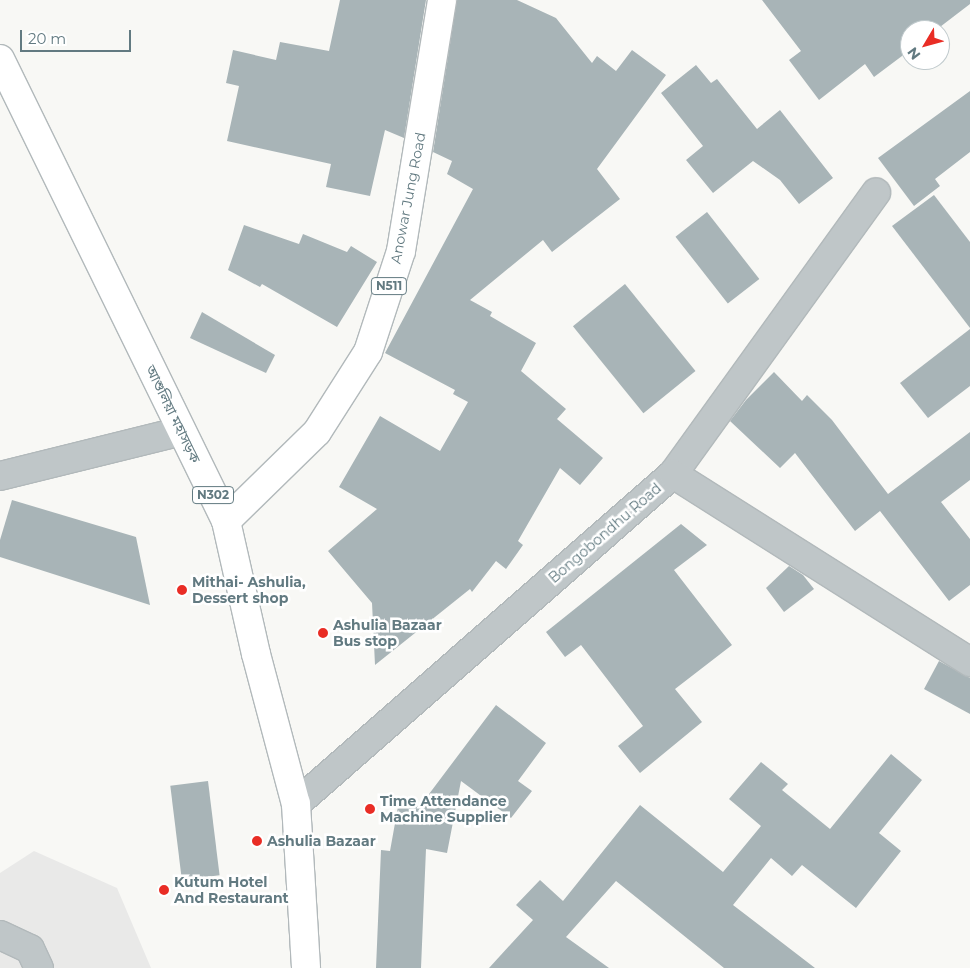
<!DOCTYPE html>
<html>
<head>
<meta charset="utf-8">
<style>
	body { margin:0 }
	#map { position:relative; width:970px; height:968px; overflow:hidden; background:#f8f8f5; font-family:Montserrat,"Noto Sans Bengali",sans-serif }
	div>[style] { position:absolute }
	.built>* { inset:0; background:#e9e9e8 }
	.building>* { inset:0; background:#a8b4b7; transform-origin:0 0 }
	.roads { filter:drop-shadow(1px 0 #b2b9bb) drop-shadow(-1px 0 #b2b9bb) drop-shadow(0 1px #b2b9bb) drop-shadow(0 -1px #b2b9bb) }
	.minor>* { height:28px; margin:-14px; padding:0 14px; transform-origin:14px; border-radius:14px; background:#bfc6c8 }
	.highway>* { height:28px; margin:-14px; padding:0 14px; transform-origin:14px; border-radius:14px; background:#fff }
	.dots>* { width:14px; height:14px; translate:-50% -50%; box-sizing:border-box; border:2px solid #fff; border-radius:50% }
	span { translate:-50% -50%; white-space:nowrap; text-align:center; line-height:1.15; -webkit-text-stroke:5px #fff; paint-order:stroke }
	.shield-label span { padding:1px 4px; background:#fff; border:1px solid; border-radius:4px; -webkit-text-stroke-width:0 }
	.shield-label { font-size:12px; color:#627a81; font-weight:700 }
	.street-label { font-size:14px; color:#627a81 }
	.poi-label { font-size:14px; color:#627a81; font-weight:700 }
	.left { translate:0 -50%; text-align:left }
	.north { position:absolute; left:900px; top:20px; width:50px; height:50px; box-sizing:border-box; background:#fff; border:1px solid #c0cacd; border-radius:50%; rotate:233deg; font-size:14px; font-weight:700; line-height:20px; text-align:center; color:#627a81 }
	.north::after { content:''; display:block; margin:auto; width:18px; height:22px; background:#e92d25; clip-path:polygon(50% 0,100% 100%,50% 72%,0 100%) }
	.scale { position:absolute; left:20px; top:30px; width:111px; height:22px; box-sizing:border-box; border:2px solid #627a81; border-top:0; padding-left:6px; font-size:15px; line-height:18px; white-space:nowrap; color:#627a81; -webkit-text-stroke:4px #fff; paint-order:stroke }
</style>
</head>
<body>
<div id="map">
	<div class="built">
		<i style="clip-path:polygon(34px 851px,117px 888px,151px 968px,0 968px,0 873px)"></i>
	</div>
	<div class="building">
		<i style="clip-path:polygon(340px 0,426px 0,404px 138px,385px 130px,370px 196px,326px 187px,331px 164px,227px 141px,239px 86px,226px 83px,233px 50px,276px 60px,280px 42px,329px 51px)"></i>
		<i style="clip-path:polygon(457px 0,517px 0,556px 18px,592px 63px,597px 56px,616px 71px,632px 50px,666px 75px,597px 169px,620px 199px,552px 252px,543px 240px,470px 300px,492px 312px,490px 316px,536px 343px,521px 371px,566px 409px,557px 419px,603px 458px,580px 485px,560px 468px,518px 541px,523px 545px,506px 569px,496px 561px,472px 592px,470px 589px,375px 665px,372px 603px,328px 551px,377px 509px,339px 487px,380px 416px,440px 451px,468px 402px,453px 394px,455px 390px,385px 353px,473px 189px,447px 174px,452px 161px,433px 152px)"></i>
		<i style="clip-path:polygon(762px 0,970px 0,970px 4px,936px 30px,910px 30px,910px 50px,874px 77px,865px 64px,819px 100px,789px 60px,801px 51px)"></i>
		<i style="clip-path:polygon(696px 65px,711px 83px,717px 79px,757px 129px,780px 110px,833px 178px,799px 204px,780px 180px,753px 161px,713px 193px,686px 160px,703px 146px,661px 93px)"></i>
		<i style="clip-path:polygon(970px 91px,970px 152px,935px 179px,940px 186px,914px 206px,878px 158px)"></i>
		<i style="clip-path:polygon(934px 195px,970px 242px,970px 328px,892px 226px)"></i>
		<i style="left:707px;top:212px;width:85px;height:40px;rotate:52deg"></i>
		<i style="clip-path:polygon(244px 225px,299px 244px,303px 234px,347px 252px,351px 246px,377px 262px,337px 327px,262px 284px,260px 287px,228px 270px)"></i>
		<i style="left:625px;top:284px;width:112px;height:67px;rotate:51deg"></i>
		<i style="clip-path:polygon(202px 312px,275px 355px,266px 373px,190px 338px)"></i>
		<i style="clip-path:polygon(970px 329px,970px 386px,928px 418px,900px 383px)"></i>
		<i style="clip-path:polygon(774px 372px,802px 401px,807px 395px,832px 420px,888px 494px,970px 432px,970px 480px,941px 502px,970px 539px,970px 585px,949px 601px,880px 511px,855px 531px,795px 453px,780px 468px,730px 421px,746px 400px)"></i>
		<i style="clip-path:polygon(12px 500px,136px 537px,150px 605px,0 557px,0 540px)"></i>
		<i style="clip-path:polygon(681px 524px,707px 545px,674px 570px,732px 645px,675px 689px,702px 722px,640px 773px,618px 746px,643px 726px,581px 645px,565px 657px,546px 632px)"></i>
		<i style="clip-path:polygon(789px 566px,803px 575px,814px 589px,784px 612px,766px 588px)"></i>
		<i style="clip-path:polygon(939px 661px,970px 678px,970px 714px,924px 689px)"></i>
		<i style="clip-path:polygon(496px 705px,546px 743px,518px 781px,532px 791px,511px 818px,461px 781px,447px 853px,426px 849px,421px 968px,376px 968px,381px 850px,390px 851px,399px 801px,420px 806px)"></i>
		<i style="clip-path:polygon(891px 754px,922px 780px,879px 833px,901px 851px,856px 908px,802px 865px,792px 876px,771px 858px,733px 905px,815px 968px,724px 968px,616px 881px,566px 937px,609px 968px,489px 968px,533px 920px,516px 905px,540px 880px,563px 901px,640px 805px,723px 872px,761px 826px,729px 799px,761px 762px,788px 784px,782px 790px,830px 829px)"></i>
		<i style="left:208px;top:781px;width:95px;height:38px;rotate:83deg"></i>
	</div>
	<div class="roads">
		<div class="minor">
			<i style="left:673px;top:474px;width:347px;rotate:-54.2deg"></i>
			<i style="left:0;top:476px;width:187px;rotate:-13.9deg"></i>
			<i style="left:296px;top:804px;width:501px;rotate:-41.2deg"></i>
			<i style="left:673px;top:474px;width:352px;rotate:32.3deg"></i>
			<i style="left:0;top:935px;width:33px;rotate:25deg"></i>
			<i style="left:30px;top:949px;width:21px;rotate:65deg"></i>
		</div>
		<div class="highway">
			<i style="left:0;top:59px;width:514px;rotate:63.93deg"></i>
			<i style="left:226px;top:521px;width:136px;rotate:77.3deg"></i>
			<i style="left:256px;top:654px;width:155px;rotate:75.1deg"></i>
			<i style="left:296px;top:804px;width:164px;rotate:86.5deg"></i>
			<i style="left:226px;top:521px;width:127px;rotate:-44.4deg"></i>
			<i style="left:317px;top:432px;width:95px;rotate:-57.5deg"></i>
			<i style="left:368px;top:352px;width:106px;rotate:-71.9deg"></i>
			<i style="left:401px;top:251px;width:254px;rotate:-80.7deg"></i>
		</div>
	</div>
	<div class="dots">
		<i style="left:182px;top:590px;background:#e92d25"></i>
		<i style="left:323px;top:633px;background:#e92d25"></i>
		<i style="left:370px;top:809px;background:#e92d25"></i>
		<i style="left:257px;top:841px;background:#e92d25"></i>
		<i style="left:164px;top:890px;background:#e92d25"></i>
	</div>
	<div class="shield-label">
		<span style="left:389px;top:286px">N511</span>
		<span style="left:213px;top:495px">N302</span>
	</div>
	<div class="street-label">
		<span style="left:408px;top:198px;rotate:-79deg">Anowar Jung Road</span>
		<span style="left:173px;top:414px;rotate:64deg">আশুলিয়া মহাসড়ক</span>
		<span style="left:605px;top:533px;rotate:-41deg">Bongobondhu Road</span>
	</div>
	<div class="poi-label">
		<span class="left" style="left:192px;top:590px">Mithai- Ashulia,<br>Dessert shop</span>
		<span class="left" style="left:333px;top:633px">Ashulia Bazaar<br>Bus stop</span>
		<span class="left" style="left:380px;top:809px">Time Attendance<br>Machine Supplier</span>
		<span class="left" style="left:267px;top:841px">Ashulia Bazaar</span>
		<span class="left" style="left:174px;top:890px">Kutum Hotel<br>And Restaurant</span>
	</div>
	<div class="north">N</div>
	<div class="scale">20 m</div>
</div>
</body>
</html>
